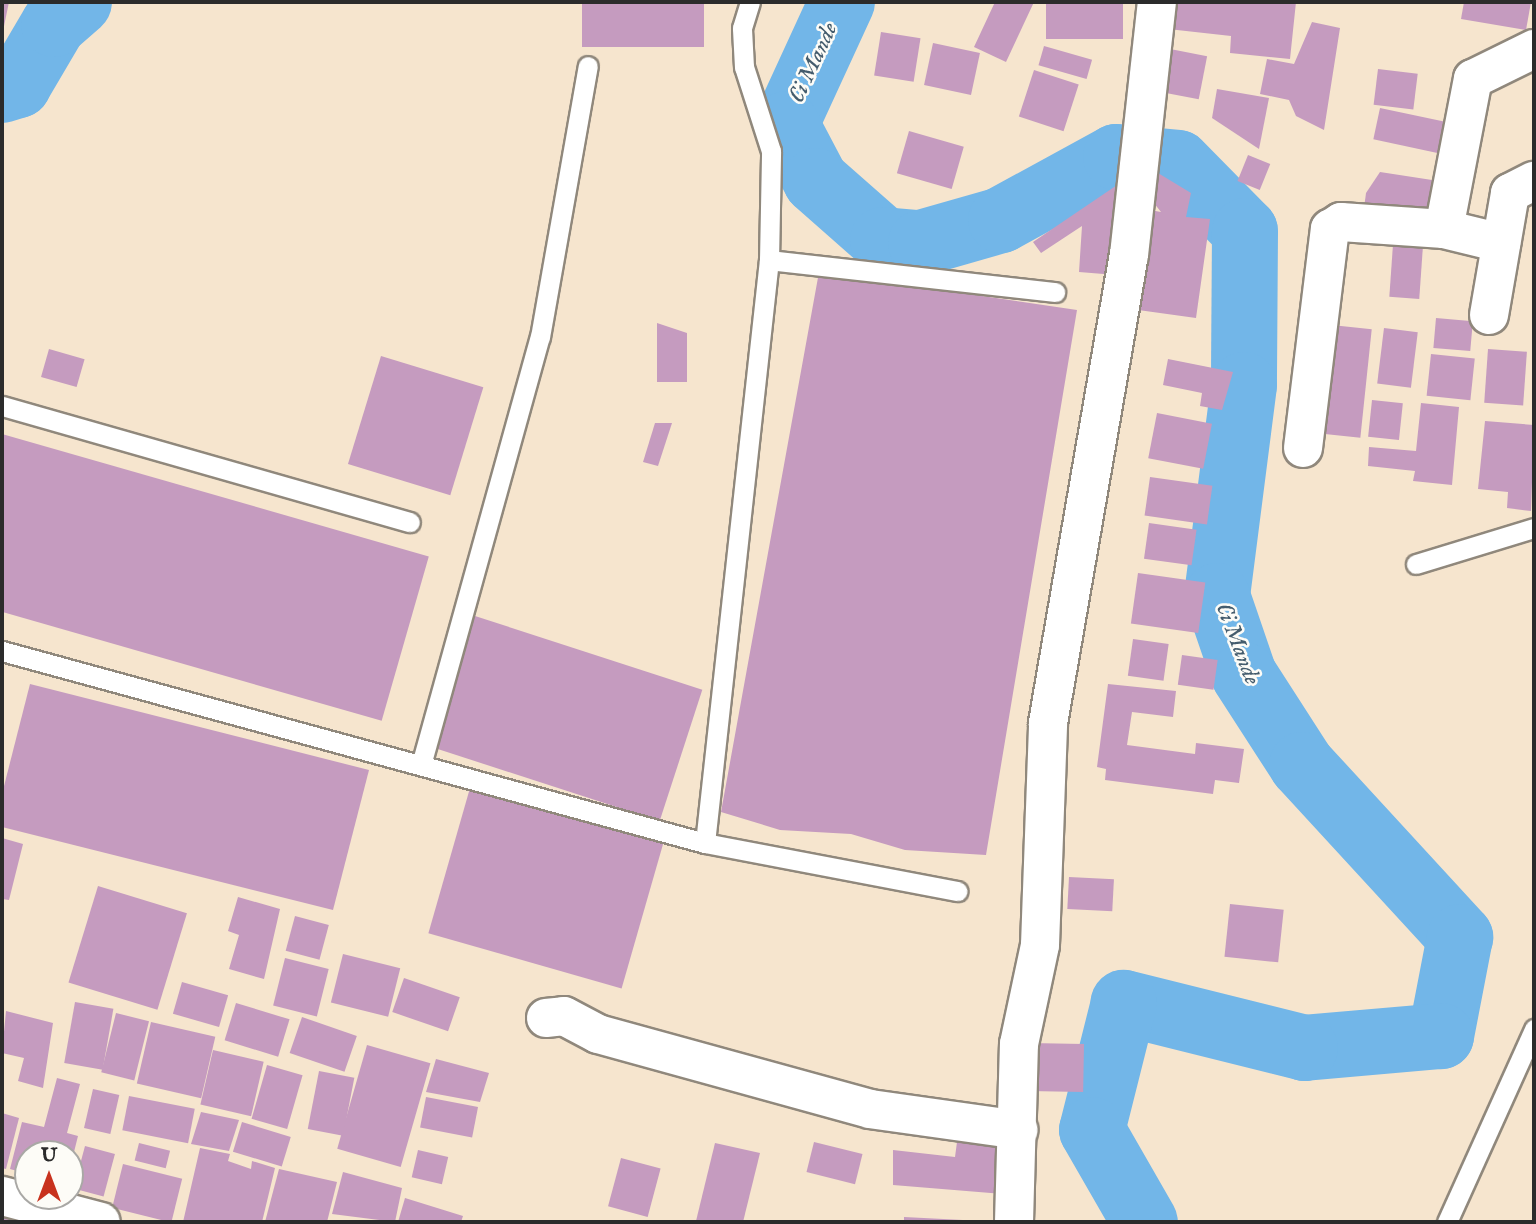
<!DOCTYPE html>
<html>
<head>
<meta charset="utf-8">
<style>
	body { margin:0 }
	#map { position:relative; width:1536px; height:1224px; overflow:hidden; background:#f6e5ce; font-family:"IM FELL English",serif }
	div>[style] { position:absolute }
	.river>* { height:66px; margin:-33px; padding:0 33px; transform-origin:33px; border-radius:33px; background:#72b6e8 }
	.building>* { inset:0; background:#c59bbf; transform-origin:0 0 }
	.roads { filter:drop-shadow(2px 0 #90887c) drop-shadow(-2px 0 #90887c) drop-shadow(0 2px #90887c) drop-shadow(0 -2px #90887c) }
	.lane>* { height:19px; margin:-9.5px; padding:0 9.5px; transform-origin:9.5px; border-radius:9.5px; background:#fff }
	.street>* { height:38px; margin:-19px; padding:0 19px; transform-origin:19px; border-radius:19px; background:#fff }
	span { translate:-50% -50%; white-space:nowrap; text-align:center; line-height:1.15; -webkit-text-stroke:5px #fdfcf7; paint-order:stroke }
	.water-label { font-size:23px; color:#445c6d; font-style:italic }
	.frame { position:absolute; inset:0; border:4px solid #2b2b2b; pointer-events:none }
	.north { position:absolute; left:14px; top:1140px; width:70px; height:70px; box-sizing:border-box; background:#fdfcf7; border:2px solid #a9a8a5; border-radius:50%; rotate:0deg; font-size:19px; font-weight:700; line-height:28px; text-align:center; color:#2b2b2b }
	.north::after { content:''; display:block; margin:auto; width:24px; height:32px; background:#c8321e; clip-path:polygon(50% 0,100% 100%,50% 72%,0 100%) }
</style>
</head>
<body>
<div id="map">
	<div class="river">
		<i style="left:842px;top:2px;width:134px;rotate:114.7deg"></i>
		<i style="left:786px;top:124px;width:64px;rotate:62.2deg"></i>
		<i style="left:816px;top:181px;width:89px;rotate:41.4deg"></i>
		<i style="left:883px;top:240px;width:38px;rotate:5deg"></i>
		<i style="left:921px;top:243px;width:83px;rotate:-16deg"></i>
		<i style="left:1001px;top:220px;width:131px;rotate:-28.7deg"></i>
		<i style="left:1116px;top:157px;width:62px;rotate:5.5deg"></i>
		<i style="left:1178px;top:163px;width:95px;rotate:45.4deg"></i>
		<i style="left:1245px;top:231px;width:154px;rotate:90.4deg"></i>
		<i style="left:1244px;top:385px;width:213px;rotate:97.3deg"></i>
		<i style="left:1217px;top:596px;width:83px;rotate:71.1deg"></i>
		<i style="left:1244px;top:675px;width:107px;rotate:57.2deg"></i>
		<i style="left:1302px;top:765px;width:234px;rotate:47.4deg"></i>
		<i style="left:1460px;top:937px;width:101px;rotate:100.9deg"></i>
		<i style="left:1441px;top:1036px;width:137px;rotate:175deg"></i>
		<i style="left:1305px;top:1048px;width:187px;rotate:-166deg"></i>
		<i style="left:1124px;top:1003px;width:131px;rotate:104.1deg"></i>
		<i style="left:1092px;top:1130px;width:106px;rotate:60.1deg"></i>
		<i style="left:2px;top:90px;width:17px;rotate:-17deg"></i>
		<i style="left:18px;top:85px;width:71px;rotate:-59.5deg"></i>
		<i style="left:54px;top:24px;width:33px;rotate:-41deg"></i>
	</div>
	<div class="building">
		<i style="clip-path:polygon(2px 2px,9px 2px,3px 31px,2px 31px)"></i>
		<i style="left:582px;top:2px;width:122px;height:45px"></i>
		<i style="clip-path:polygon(995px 2px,1034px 2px,1006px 62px,974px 47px)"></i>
		<i style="left:1046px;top:2px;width:77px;height:37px"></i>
		<i style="clip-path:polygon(1162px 2px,1296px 2px,1290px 59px,1230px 53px,1231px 36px,1159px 28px)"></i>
		<i style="clip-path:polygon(1464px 2px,1531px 2px,1526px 30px,1461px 19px)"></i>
		<i style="clip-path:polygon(1312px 22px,1340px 28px,1324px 130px,1296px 116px,1289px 100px,1260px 94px,1267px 59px,1294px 64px)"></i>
		<i style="left:881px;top:32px;width:40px;height:44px;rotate:9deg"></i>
		<i style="left:933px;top:43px;width:48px;height:43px;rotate:12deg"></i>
		<i style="left:1044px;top:46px;width:50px;height:20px;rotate:16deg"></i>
		<i style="left:1160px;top:47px;width:48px;height:44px;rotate:11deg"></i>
		<i style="left:1378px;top:69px;width:40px;height:36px;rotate:7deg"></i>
		<i style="left:1034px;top:70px;width:47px;height:49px;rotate:18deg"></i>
		<i style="clip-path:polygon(1217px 89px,1269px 98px,1259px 149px,1212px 118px)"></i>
		<i style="left:1380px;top:108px;width:75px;height:32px;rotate:12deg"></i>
		<i style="left:909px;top:131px;width:57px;height:44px;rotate:16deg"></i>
		<i style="left:1248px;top:155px;width:24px;height:28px;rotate:22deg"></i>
		<i style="clip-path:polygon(1380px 172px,1432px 180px,1425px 225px,1363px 216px,1366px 193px)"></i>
		<i style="clip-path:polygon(1158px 173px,1191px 193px,1186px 217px,1210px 219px,1196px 318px,1131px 309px,1144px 209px,1161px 212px,1146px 193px)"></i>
		<i style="clip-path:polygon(1123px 181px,1116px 275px,1079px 272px,1082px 226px,1041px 253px,1033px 242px)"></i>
		<i style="left:1394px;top:230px;width:30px;height:67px;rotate:4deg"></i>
		<i style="clip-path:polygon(819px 272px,1077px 310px,986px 855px,905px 850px,851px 834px,780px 830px,721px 812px)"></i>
		<i style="left:1436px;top:318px;width:37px;height:30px;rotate:5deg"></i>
		<i style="clip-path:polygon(657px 323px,687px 333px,687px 382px,657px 382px)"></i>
		<i style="left:1322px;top:324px;width:50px;height:109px;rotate:6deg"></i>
		<i style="left:1384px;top:328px;width:34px;height:56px;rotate:7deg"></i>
		<i style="left:49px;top:349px;width:37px;height:29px;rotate:16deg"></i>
		<i style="left:1488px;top:349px;width:39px;height:54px;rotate:4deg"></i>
		<i style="left:1431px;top:354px;width:44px;height:42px;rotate:6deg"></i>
		<i style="left:381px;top:356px;width:107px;height:113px;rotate:17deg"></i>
		<i style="clip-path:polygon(1168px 359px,1233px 372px,1222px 410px,1200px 406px,1202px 393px,1163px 385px)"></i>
		<i style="left:1372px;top:400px;width:31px;height:37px;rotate:6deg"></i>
		<i style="clip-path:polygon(1421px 403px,1459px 407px,1452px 485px,1413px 481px,1415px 471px,1368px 466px,1369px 447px,1416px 451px)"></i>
		<i style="left:1157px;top:413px;width:56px;height:46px;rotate:11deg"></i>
		<i style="clip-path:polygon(1485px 421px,1534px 425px,1531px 511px,1507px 508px,1508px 492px,1478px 489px)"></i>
		<i style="clip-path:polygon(655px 423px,672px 423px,658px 466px,643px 462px)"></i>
		<i style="left:2px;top:434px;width:444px;height:171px;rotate:16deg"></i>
		<i style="left:1150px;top:477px;width:63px;height:39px;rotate:8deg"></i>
		<i style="left:1149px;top:523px;width:48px;height:36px;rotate:8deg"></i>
		<i style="left:1138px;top:573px;width:68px;height:51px;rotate:8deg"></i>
		<i style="left:475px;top:616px;width:239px;height:138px;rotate:18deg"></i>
		<i style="left:1133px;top:639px;width:36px;height:37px;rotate:8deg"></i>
		<i style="left:1182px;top:655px;width:36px;height:30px;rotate:8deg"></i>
		<i style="clip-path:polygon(30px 684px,369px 770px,333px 910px,2px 827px,2px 794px)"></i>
		<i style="clip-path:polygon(1108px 684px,1176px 691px,1173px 717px,1132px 712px,1127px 745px,1195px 754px,1196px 743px,1244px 749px,1239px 783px,1215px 780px,1213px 794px,1105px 780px,1106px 769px,1097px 767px)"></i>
		<i style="left:470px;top:788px;width:201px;height:151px;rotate:16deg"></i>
		<i style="clip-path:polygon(2px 838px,23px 844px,9px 900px,2px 899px)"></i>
		<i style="left:1069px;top:877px;width:45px;height:32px;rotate:3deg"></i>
		<i style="left:98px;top:886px;width:93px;height:101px;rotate:17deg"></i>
		<i style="clip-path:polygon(238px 897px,280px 909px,264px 979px,229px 969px,239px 935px,228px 931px)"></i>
		<i style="left:1230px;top:904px;width:54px;height:53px;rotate:6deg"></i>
		<i style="left:295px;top:916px;width:35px;height:36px;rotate:15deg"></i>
		<i style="left:343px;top:954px;width:59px;height:50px;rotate:14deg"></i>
		<i style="left:285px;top:958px;width:45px;height:49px;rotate:14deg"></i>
		<i style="left:404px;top:978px;width:59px;height:36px;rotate:19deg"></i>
		<i style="left:182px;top:982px;width:48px;height:33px;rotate:16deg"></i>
		<i style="left:75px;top:1002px;width:39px;height:62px;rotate:10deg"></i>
		<i style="left:236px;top:1003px;width:56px;height:39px;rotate:17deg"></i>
		<i style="clip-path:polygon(6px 1011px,53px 1023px,43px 1088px,18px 1081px,24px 1058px,2px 1053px)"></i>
		<i style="left:116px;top:1013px;width:34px;height:61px;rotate:14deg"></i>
		<i style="left:302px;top:1017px;width:58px;height:38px;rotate:19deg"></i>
		<i style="left:151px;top:1022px;width:66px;height:63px;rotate:13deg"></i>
		<i style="left:1029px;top:1043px;width:55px;height:48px;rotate:1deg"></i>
		<i style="left:367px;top:1045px;width:66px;height:108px;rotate:16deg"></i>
		<i style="left:213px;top:1050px;width:52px;height:56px;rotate:13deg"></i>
		<i style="clip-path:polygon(436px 1059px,489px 1073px,480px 1102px,426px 1092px)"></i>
		<i style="left:267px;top:1065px;width:37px;height:56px;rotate:16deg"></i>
		<i style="left:319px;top:1071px;width:36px;height:59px;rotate:11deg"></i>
		<i style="clip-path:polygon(57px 1078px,80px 1084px,67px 1133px,78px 1136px,71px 1164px,70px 1154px,28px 1154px,28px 1174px,10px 1169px,22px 1122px,44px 1127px)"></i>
		<i style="left:93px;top:1089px;width:27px;height:40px;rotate:13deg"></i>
		<i style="left:129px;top:1096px;width:67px;height:35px;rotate:11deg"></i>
		<i style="left:426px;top:1097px;width:53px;height:31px;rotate:11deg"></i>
		<i style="clip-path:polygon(201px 1112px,239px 1120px,229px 1151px,191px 1144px)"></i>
		<i style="clip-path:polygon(2px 1113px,19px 1118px,6px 1169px,2px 1168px)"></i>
		<i style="left:242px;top:1122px;width:51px;height:31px;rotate:17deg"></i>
		<i style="clip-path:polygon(959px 1127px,1013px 1134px,1003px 1194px,893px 1185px,893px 1150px,955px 1157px)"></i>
		<i style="left:814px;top:1142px;width:50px;height:31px;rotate:14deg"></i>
		<i style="left:139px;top:1143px;width:32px;height:18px;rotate:14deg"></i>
		<i style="clip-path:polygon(715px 1143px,760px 1153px,743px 1222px,696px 1221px)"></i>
		<i style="left:85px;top:1146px;width:31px;height:44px;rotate:15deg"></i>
		<i style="clip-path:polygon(200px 1148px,230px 1154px,228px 1161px,251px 1169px,252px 1161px,275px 1168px,262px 1222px,183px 1222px)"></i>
		<i style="left:418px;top:1150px;width:31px;height:28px;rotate:13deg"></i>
		<i style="left:621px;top:1158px;width:41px;height:50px;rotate:15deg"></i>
		<i style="left:123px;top:1164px;width:61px;height:45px;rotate:14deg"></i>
		<i style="clip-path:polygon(279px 1169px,337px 1182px,327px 1222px,265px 1222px)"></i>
		<i style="clip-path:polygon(343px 1172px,402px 1188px,395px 1222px,332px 1214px)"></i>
		<i style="clip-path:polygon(405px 1198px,463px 1216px,461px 1222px,398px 1222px)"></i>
		<i style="clip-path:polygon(2px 1211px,32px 1222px,2px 1222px)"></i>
		<i style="clip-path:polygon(904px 1217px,963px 1220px,963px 1222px,904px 1222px)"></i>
	</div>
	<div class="roads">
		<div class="lane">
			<i style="left:769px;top:260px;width:288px;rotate:6.4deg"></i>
			<i style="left:2px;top:406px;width:424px;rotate:15.9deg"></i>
			<i style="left:1416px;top:564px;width:123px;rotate:-17deg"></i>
			<i style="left:2px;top:651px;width:729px;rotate:15.28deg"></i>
			<i style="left:705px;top:843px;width:257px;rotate:10.8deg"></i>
			<i style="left:421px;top:765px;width:444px;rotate:-74.5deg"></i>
			<i style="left:540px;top:337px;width:275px;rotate:-80deg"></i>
			<i style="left:705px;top:843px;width:587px;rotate:-83.74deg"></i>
			<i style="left:769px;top:260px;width:109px;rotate:-88.9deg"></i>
			<i style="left:771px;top:151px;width:88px;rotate:-107.8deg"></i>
			<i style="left:744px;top:67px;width:39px;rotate:-93deg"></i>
			<i style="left:742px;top:28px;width:27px;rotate:-73deg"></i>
			<i style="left:1447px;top:1222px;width:212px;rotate:-65.7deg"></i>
		</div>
		<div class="street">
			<i style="left:1444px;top:229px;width:153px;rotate:-79.1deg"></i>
			<i style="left:1473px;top:79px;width:68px;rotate:-26.2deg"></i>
			<i style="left:1489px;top:315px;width:124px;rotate:-80.2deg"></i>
			<i style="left:1510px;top:193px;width:27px;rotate:-27deg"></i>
			<i style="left:1303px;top:448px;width:221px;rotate:-83deg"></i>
			<i style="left:1330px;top:229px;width:13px;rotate:-32deg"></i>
			<i style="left:1341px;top:222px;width:103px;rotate:3.9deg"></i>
			<i style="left:1444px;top:229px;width:59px;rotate:13.8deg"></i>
			<i style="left:546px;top:1018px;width:18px;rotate:-6deg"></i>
			<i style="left:564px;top:1016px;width:38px;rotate:28deg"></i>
			<i style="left:598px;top:1034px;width:282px;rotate:15.4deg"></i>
			<i style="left:870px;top:1109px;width:150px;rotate:8deg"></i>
			<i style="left:2px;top:1196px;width:102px;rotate:14.7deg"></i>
			<i style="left:1014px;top:1222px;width:178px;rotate:-88.4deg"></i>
			<i style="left:1019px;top:1044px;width:101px;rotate:-78deg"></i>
			<i style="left:1040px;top:945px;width:222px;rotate:-87.9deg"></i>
			<i style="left:1048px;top:723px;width:475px;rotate:-80.2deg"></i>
			<i style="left:1129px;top:255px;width:255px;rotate:-83.7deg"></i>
		</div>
	</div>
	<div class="water-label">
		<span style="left:814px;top:63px;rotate:-65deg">Ci Mande</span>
		<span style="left:1237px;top:644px;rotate:69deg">Ci Mande</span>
	</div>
	<div class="frame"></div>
	<div class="north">U</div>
</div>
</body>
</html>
